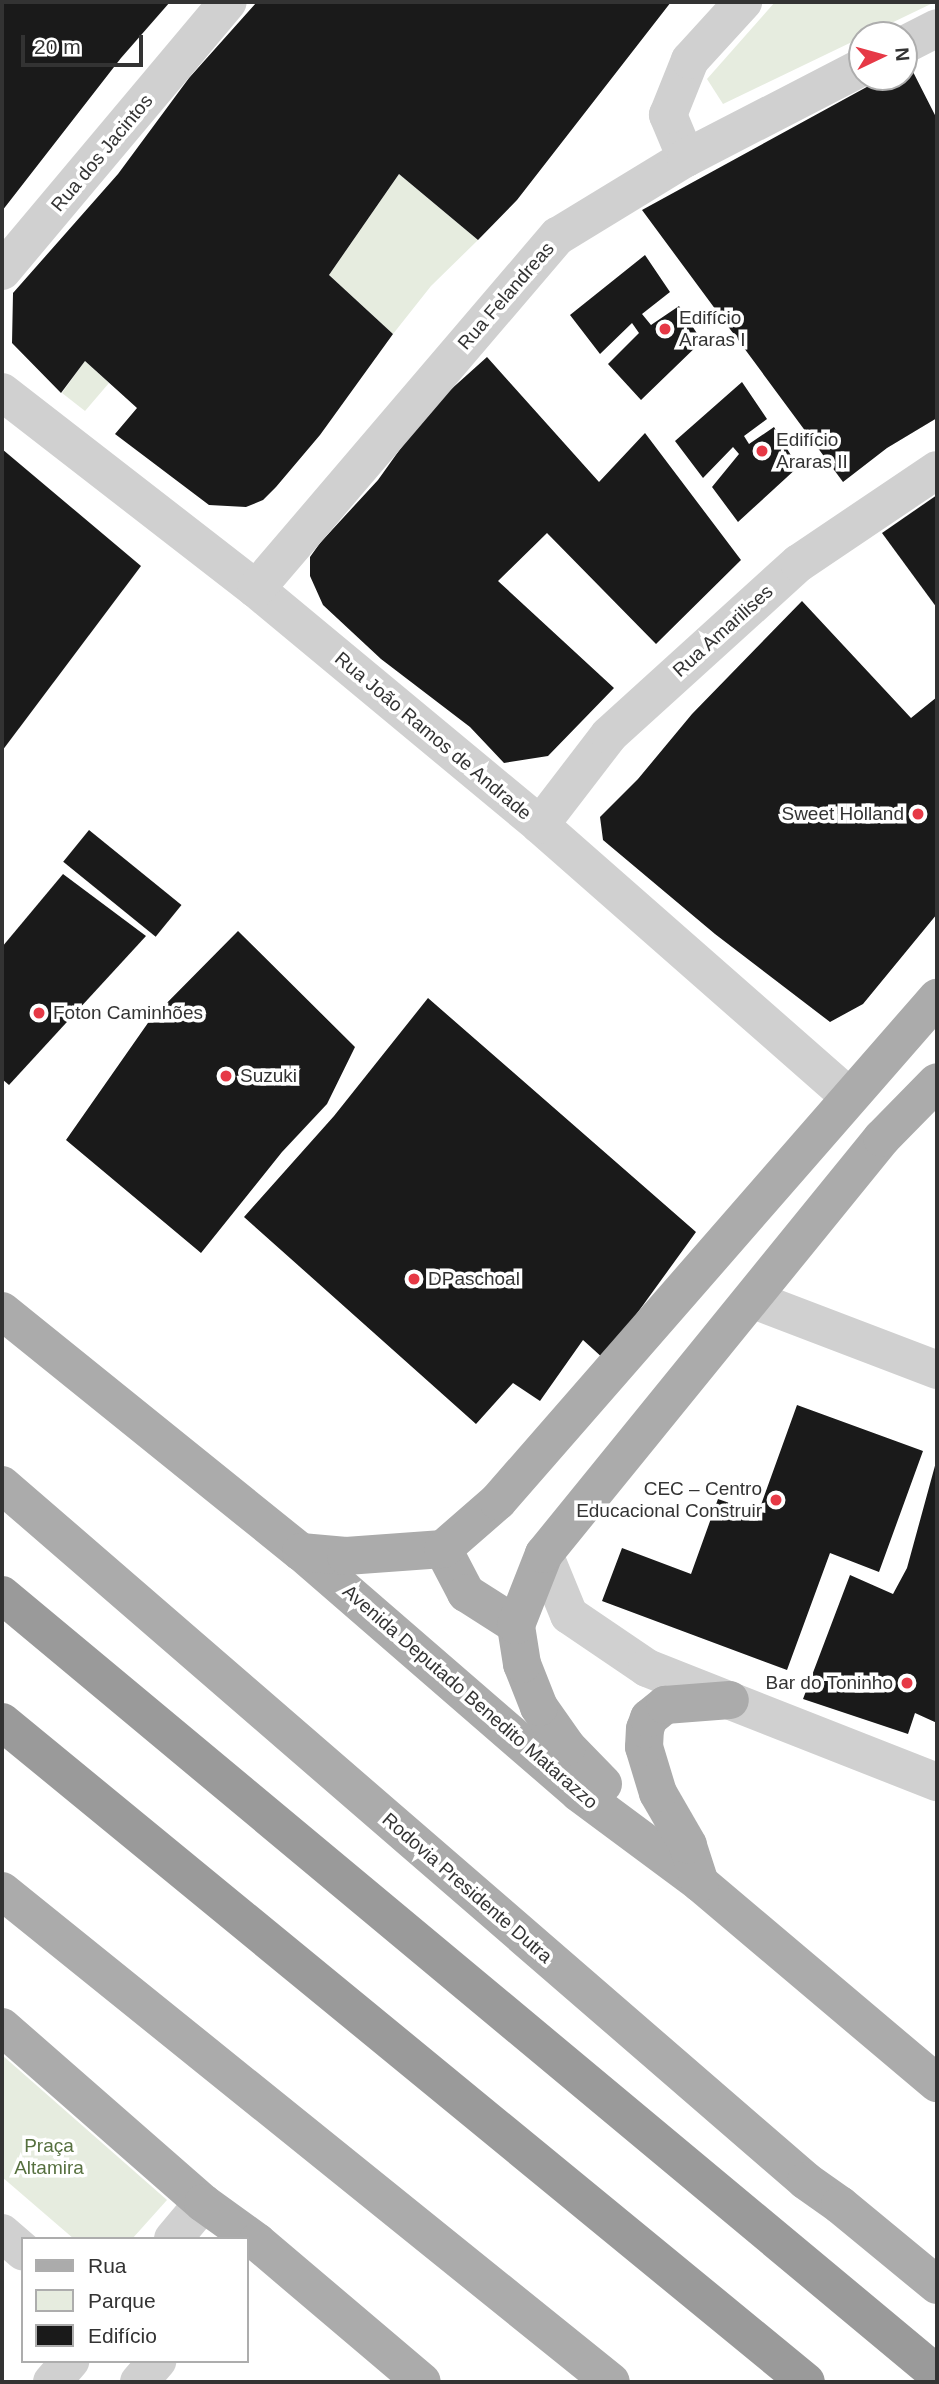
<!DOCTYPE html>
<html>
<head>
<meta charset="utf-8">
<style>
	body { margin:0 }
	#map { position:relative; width:939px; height:2384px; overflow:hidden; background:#fff; font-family:Helvetica,sans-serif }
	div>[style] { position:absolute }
	.green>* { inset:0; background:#e6ecdf }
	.building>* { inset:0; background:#1a1a1a; transform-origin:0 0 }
	.minor>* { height:38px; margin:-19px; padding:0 19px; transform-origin:19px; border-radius:19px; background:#d0d0d0 }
	.major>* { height:38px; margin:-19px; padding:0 19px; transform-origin:19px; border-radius:19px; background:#ababab }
	.highway>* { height:38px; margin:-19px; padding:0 19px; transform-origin:19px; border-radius:19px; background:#9a9a9a }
	.dots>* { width:19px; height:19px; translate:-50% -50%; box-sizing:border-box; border:4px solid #fff; border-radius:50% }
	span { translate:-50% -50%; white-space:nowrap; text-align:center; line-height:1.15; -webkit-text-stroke:7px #fff; paint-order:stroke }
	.street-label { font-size:19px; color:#333 }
	.poi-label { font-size:19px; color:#333 }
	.left { translate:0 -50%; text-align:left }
	.right { translate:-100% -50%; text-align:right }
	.park-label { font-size:19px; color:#56703f }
	.frame { position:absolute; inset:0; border:4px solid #333; pointer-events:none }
	.legend { position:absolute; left:21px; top:2237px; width:228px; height:126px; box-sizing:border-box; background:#fff; border:2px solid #adadad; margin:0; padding:9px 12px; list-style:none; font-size:21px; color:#333 }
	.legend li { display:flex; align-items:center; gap:14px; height:35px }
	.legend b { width:35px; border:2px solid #adadad }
	.north { position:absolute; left:848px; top:21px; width:70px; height:70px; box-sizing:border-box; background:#fff; border:2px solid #adadad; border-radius:50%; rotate:85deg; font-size:19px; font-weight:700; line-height:28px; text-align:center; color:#333 }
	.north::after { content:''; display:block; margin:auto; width:24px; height:32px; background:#e63946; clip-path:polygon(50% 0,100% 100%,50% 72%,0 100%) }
	.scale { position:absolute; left:21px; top:35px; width:122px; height:32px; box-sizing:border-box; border:4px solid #333; border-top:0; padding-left:9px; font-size:21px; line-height:24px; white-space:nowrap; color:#333; -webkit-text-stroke:5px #fff; paint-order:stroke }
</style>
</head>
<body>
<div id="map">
	<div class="green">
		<i style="clip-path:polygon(775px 2px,935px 2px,723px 104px,707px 79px)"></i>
		<i style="clip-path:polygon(399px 174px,478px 240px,431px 286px,393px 334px,329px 275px)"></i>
		<i style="clip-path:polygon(85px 361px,109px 383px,85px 411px,62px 393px)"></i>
		<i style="clip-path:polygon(2px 2055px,167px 2200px,132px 2239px,74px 2239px,2px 2177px)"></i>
	</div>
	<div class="building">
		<i style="clip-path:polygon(2px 2px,170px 2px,121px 58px,2px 211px)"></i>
		<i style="clip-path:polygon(257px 2px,671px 2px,517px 200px,478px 240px,399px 174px,329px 275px,393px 334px,320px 435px,276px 487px,263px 500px,246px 507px,209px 505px,115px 434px,137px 408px,85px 361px,61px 393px,12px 343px,13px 293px,118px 174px,189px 78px)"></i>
		<i style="clip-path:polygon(909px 64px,937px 119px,937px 418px,887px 448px,843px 482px,642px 210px,885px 77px,904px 77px,904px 67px)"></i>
		<i style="clip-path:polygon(645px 255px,670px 292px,642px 314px,651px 325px,679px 306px,702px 341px,641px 400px,608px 364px,639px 333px,632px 323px,600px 354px,570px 315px)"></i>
		<i style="clip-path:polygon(487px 357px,599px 482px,645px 433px,741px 560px,656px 644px,547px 533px,498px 581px,614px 688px,548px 756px,504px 763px,470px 727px,381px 659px,323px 605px,310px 576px,310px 557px,320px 543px,378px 480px,428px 410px)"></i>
		<i style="clip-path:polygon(742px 382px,767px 419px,744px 436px,749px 444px,774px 427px,798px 467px,738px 522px,712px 487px,739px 454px,733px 447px,703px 478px,675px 441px)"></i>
		<i style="clip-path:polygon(2px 449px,141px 566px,2px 751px)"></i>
		<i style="clip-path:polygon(937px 495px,937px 608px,882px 533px)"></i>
		<i style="clip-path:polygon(802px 601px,911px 718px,937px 697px,937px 914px,863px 1004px,830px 1022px,715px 934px,603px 840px,600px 817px,638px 779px,692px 714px)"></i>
		<i style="left:89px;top:830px;width:119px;height:41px;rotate:39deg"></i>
		<i style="clip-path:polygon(63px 874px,146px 936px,9px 1085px,2px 1079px,2px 947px)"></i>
		<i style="clip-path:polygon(238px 931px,355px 1047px,327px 1104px,282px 1152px,201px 1253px,66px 1140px,150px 1020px)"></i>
		<i style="clip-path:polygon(428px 998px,696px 1232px,604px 1359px,583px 1340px,540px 1401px,513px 1383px,476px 1424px,244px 1217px,334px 1116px)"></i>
		<i style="clip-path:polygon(797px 1405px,923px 1451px,879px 1572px,830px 1553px,787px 1670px,602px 1601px,622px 1548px,691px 1574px,718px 1499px,758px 1513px)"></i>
		<i style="clip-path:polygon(936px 1462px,937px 1723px,915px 1713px,908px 1734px,803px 1699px,850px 1575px,893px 1594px,907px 1568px)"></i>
	</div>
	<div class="minor">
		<i style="left:904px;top:45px;width:37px;rotate:-27deg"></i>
		<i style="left:686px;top:158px;width:47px;rotate:-112.7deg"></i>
		<i style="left:668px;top:115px;width:59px;rotate:-68.2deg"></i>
		<i style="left:690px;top:60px;width:79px;rotate:-47.6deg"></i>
		<i style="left:2px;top:271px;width:351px;rotate:-50deg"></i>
		<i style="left:2px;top:392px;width:321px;rotate:37.8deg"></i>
		<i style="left:256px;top:589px;width:369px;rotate:39.7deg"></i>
		<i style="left:540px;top:825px;width:411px;rotate:41.3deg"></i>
		<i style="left:256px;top:589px;width:465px;rotate:-49.5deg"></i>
		<i style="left:558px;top:236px;width:150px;rotate:-31.4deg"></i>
		<i style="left:686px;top:158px;width:198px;rotate:-27.3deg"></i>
		<i style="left:540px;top:825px;width:113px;rotate:-52.5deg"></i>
		<i style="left:609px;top:735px;width:256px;rotate:-42.2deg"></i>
		<i style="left:799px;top:563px;width:166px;rotate:-34deg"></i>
		<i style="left:754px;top:1300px;width:196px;rotate:20.9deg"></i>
		<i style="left:544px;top:1554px;width:66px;rotate:67.7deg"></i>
		<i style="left:569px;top:1615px;width:94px;rotate:34.2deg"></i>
		<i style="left:647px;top:1668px;width:312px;rotate:21.5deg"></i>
		<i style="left:2px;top:2233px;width:28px;rotate:41deg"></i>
		<i style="left:173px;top:2239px;width:47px;rotate:-50.2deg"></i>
		<i style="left:52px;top:2382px;width:28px;rotate:-49deg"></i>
		<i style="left:139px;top:2382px;width:28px;rotate:-49deg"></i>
	</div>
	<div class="major">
		<i style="left:2px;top:1311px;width:384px;rotate:38.9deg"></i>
		<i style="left:301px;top:1552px;width:368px;rotate:40.9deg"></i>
		<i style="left:579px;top:1793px;width:151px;rotate:36.6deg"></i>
		<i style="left:700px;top:1883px;width:310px;rotate:40.2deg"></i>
		<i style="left:2px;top:1485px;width:1063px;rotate:40.88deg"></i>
		<i style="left:806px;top:2181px;width:42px;rotate:35.2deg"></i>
		<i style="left:840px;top:2205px;width:126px;rotate:39.5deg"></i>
		<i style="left:443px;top:1549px;width:50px;rotate:62.4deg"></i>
		<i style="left:466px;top:1593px;width:59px;rotate:32.6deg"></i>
		<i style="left:301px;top:1552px;width:45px;rotate:5.1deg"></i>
		<i style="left:346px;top:1556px;width:97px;rotate:-4.1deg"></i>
		<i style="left:443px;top:1549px;width:73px;rotate:-41.1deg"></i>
		<i style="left:498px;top:1501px;width:668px;rotate:-48.89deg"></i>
		<i style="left:603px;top:1784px;width:52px;rotate:-134.2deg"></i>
		<i style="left:567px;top:1747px;width:49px;rotate:-125deg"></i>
		<i style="left:539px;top:1707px;width:46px;rotate:-111.6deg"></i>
		<i style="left:522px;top:1664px;width:39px;rotate:-99deg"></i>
		<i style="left:516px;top:1625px;width:76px;rotate:-68.5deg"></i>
		<i style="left:544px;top:1554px;width:536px;rotate:-50.91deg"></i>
		<i style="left:882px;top:1138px;width:78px;rotate:-45.5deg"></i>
		<i style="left:700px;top:1883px;width:40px;rotate:-108deg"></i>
		<i style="left:688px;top:1845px;width:60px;rotate:-120deg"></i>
		<i style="left:658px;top:1793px;width:48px;rotate:-106.9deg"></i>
		<i style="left:644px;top:1747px;width:18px;rotate:-87deg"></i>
		<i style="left:645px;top:1729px;width:12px;rotate:-70deg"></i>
		<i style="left:649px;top:1718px;width:21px;rotate:-39deg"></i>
		<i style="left:665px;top:1705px;width:65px;rotate:-4.4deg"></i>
		<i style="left:2px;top:1891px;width:782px;rotate:38.88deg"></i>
		<i style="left:2px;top:2027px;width:267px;rotate:41.2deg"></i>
		<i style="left:203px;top:2203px;width:67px;rotate:35.8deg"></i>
		<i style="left:257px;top:2242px;width:216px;rotate:40.3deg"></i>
	</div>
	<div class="highway">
		<i style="left:2px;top:1595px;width:1217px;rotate:39.8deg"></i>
		<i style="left:2px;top:1722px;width:1040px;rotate:39.38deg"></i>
	</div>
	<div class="dots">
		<i style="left:665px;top:329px;background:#e63946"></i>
		<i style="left:762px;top:451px;background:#e63946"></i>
		<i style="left:918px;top:814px;background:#e63946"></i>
		<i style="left:39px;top:1013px;background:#e63946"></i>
		<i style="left:226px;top:1076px;background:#e63946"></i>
		<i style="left:414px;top:1279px;background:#e63946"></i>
		<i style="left:776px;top:1500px;background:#e63946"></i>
		<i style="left:907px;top:1683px;background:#e63946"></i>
	</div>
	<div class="street-label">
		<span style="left:102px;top:153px;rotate:-50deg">Rua dos Jacintos</span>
		<span style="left:506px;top:296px;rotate:-49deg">Rua Felandreas</span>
		<span style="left:723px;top:631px;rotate:-42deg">Rua Amarilises</span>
		<span style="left:433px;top:736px;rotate:40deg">Rua João Ramos de Andrade</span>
		<span style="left:470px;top:1697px;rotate:41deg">Avenida Deputado Benedito Matarazzo</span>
		<span style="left:467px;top:1888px;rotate:41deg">Rodovia Presidente Dutra</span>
	</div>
	<div class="poi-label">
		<span class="left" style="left:679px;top:329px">Edifício<br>Araras I</span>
		<span class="left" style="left:776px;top:451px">Edifício<br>Araras II</span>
		<span class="right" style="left:904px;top:814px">Sweet Holland</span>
		<span class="left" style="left:53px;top:1013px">Foton Caminhões</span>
		<span class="left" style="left:240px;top:1076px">Suzuki</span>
		<span class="left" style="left:428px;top:1279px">DPaschoal</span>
		<span class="right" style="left:762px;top:1500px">CEC – Centro<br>Educacional Construir</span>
		<span class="right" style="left:893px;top:1683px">Bar do Toninho</span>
	</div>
	<div class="park-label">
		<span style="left:49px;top:2157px">Praça<br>Altamira</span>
	</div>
	<div class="frame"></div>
	<ul class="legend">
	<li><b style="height:9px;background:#ababab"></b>Rua</li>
	<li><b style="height:19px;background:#e6ecdf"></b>Parque</li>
	<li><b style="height:19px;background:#1a1a1a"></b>Edifício</li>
	</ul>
	<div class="north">N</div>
	<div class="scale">20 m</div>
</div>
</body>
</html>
